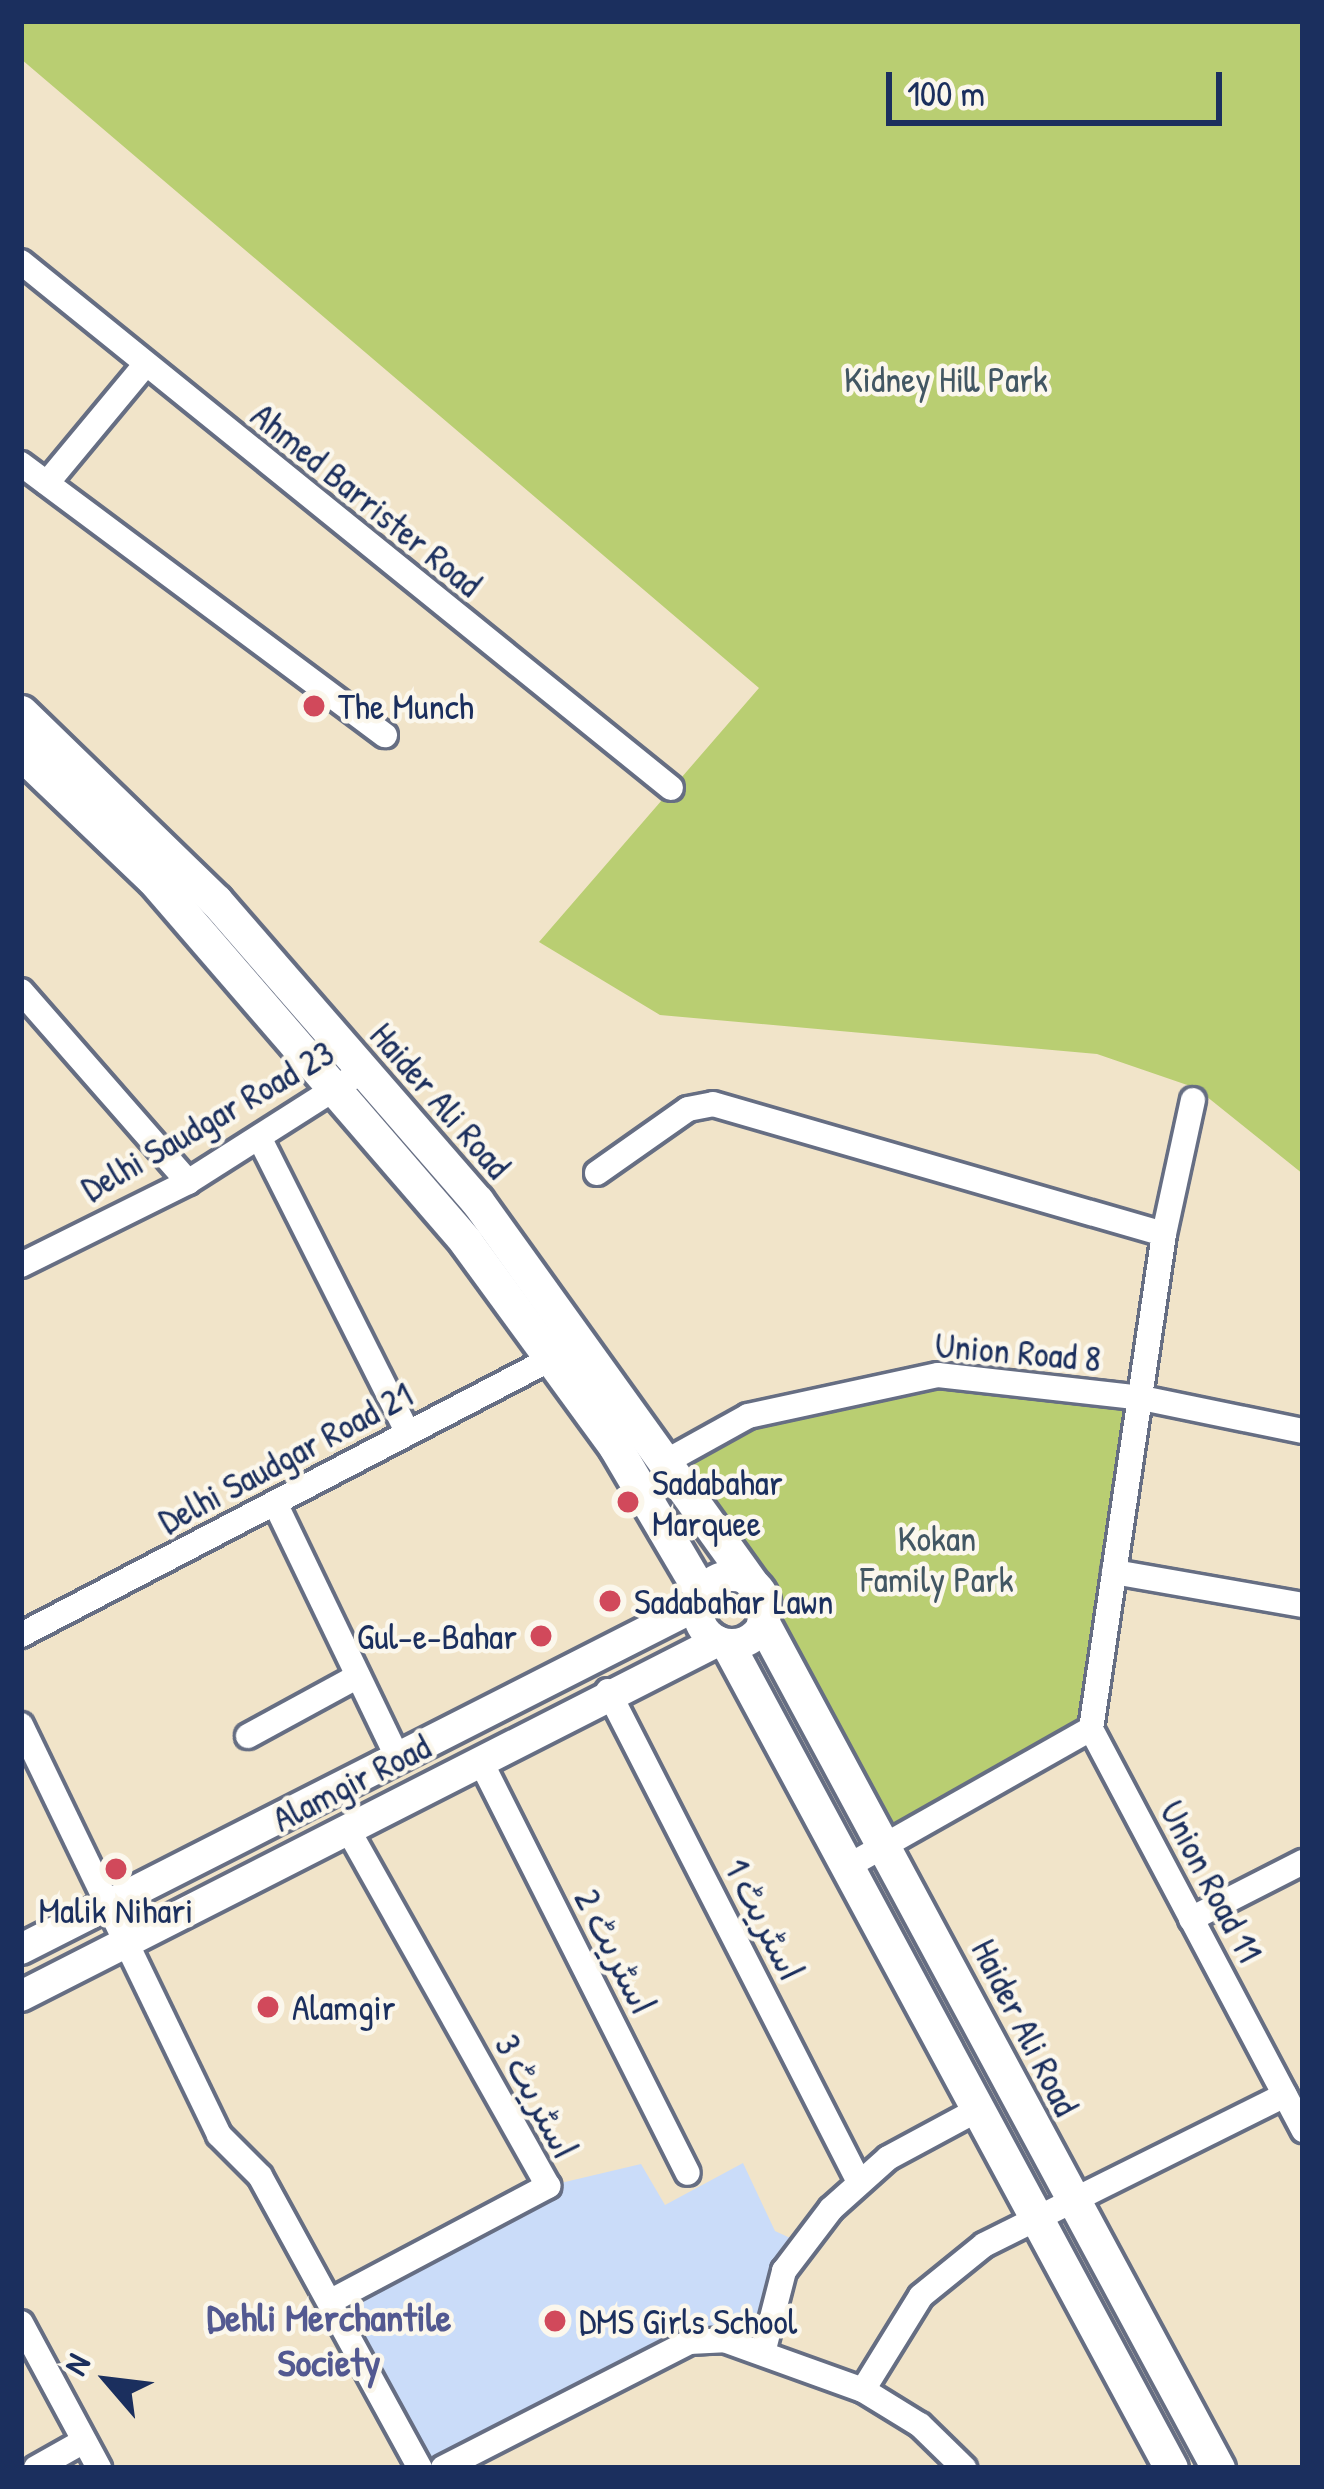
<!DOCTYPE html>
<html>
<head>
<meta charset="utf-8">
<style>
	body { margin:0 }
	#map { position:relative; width:1324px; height:2489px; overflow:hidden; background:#f1e4c9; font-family:"Patrick Hand","Playpen Sans Arabic",sans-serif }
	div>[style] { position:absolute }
	.built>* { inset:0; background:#cadcf9 }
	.green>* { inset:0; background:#b9ce72 }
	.roads { filter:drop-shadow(3px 0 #666e83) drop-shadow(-3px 0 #666e83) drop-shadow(0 3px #666e83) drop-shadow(0 -3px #666e83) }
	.minor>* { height:24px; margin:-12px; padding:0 12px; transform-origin:12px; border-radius:12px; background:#fff }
	.tertiary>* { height:30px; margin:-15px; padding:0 15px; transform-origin:15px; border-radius:15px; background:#fff }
	.tertiary>.ring { margin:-15px; padding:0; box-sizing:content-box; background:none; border:30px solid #fff; border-radius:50% }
	.secondary>* { height:33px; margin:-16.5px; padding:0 16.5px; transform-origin:16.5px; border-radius:16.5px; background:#fff }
	.dots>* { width:33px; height:33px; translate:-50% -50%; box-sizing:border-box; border:6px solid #fbf7ec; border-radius:50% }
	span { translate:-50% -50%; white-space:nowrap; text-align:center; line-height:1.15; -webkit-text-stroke:9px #fbf7ec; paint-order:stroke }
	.park-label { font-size:36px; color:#425763 }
	.street-label { font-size:36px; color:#1b2f5e }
	.poi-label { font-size:36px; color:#1b2f5e }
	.left { translate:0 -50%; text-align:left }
	.right { translate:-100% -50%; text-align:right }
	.neighbourhood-label { font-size:39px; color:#535991; font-weight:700 }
	.frame { position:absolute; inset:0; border:24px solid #1b2f5e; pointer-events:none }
	.north { position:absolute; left:48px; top:2321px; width:120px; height:120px; -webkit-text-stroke:9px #fbf7ec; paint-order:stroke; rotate:298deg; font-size:33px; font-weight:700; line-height:48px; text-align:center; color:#1b2f5e }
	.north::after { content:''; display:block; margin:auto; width:42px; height:54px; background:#1b2f5e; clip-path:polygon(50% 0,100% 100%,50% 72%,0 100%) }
	.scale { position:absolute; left:886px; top:72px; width:336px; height:54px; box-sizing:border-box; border:6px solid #1b2f5e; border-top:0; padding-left:15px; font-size:36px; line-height:42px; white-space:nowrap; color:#1b2f5e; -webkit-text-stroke:9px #fbf7ec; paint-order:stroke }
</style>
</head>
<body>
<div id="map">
	<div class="built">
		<i style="clip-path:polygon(743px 2163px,775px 2231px,801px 2243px,764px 2349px,689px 2342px,443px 2468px,420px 2468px,331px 2301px,548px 2186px,641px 2164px,665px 2205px)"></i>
	</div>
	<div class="green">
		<i style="clip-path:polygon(21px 21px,1303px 21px,1303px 1174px,1196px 1088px,1097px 1054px,660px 1015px,539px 942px,759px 688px,21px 59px)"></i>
		<i style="clip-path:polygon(938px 1375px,1142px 1398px,1091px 1729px,889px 1848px,723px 1540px,669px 1460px,748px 1416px)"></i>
	</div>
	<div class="roads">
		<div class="minor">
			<i style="left:21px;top:262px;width:836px;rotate:38.98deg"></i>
			<i style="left:21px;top:464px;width:454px;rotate:36.7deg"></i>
			<i style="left:47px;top:483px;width:152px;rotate:-50.3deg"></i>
			<i style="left:21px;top:991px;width:254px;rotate:48.8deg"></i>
			<i style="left:260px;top:1139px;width:329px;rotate:63.3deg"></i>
			<i style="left:597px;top:1173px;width:111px;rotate:-35.1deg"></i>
			<i style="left:688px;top:1109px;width:25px;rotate:-11deg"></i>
			<i style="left:713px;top:1104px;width:469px;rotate:16.1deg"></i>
			<i style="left:21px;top:1265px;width:186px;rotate:-26.4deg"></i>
			<i style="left:188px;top:1182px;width:209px;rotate:-32.5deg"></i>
			<i style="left:669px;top:1460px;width:90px;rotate:-29.1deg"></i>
			<i style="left:748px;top:1416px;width:194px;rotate:-12.2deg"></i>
			<i style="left:938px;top:1375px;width:205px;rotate:6.4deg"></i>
			<i style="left:1142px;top:1398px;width:164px;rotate:11.6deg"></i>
			<i style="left:275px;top:1503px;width:281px;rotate:64.3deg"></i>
			<i style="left:1114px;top:1572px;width:192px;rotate:9.9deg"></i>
			<i style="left:21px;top:1635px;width:612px;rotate:-27.53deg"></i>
			<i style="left:608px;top:1691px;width:549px;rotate:62.92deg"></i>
			<i style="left:21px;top:1725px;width:455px;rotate:64.2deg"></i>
			<i style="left:219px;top:2135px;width:58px;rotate:45deg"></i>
			<i style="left:260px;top:2176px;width:333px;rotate:61.3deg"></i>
			<i style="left:1091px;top:1729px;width:500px;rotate:-81.61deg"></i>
			<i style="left:1164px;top:1234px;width:137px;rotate:-77.8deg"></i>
			<i style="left:1091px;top:1729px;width:454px;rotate:62.1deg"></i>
			<i style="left:248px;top:1736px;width:125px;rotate:-28.6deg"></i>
			<i style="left:480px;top:1760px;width:462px;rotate:63.3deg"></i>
			<i style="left:852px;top:1864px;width:274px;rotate:-29.5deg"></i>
			<i style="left:1191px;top:1919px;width:126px;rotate:-27deg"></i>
			<i style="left:331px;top:2301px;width:246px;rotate:-27.9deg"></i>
			<i style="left:548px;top:2186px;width:411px;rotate:-119.3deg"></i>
			<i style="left:21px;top:2323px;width:165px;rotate:61.7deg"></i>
			<i style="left:764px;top:2349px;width:81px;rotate:-75.6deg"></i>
			<i style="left:784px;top:2271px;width:78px;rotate:-52.8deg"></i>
			<i style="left:831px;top:2209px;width:76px;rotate:-41.8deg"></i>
			<i style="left:888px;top:2158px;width:106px;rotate:-28.3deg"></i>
			<i style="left:863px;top:2390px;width:110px;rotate:-58.3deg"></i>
			<i style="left:921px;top:2296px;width:81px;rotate:-39deg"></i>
			<i style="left:984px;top:2245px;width:336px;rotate:-26.5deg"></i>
			<i style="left:36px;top:2468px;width:55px;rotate:-29.4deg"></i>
			<i style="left:443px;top:2468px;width:276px;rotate:-27.1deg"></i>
			<i style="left:689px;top:2342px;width:35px;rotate:-3deg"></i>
			<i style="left:724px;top:2340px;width:148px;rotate:19.8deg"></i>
			<i style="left:863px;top:2390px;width:67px;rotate:31.6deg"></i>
			<i style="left:920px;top:2425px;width:62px;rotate:44.3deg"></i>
		</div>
		<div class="tertiary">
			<i class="ring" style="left:698px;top:1576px;width:38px;height:38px"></i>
			<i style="left:21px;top:1949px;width:759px;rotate:-26.94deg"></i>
			<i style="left:21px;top:1996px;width:782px;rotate:-26.99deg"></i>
		</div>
		<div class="secondary">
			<i style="left:21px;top:712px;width:272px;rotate:44.1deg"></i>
			<i style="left:216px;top:901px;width:398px;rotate:49deg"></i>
			<i style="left:477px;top:1201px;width:469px;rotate:54.3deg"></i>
			<i style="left:21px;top:753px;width:182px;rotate:43.7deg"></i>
			<i style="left:153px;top:879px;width:479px;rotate:49.2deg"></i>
			<i style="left:466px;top:1242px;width:255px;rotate:53.9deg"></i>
			<i style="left:616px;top:1448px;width:169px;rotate:59.5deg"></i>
			<i style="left:763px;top:1623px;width:960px;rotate:61.7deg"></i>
			<i style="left:729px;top:1647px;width:932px;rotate:61.7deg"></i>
		</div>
	</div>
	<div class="dots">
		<i style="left:314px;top:706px;background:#d1495b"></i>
		<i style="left:628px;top:1502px;background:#d1495b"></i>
		<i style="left:610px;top:1601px;background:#d1495b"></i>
		<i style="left:541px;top:1636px;background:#d1495b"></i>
		<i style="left:116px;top:1869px;background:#d1495b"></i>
		<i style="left:268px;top:2007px;background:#d1495b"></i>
		<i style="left:555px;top:2321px;background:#d1495b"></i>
	</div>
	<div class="park-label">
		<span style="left:946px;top:379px">Kidney Hill Park</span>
		<span style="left:937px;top:1558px">Kokan<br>Family Park</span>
	</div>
	<div class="street-label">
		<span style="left:367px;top:499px;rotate:39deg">Ahmed Barrister Road</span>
		<span style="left:441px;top:1100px;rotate:49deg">Haider Ali Road</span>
		<span style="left:207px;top:1120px;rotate:-30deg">Delhi Saudgar Road 23</span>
		<span style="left:1018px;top:1351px;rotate:5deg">Union Road 8</span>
		<span style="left:285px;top:1457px;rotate:-28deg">Delhi Saudgar Road 21</span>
		<span style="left:351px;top:1782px;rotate:-27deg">Alamgir Road</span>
		<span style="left:1212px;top:1881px;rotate:62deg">Union Road 11</span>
		<span style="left:765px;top:1919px;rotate:63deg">اسٹریٹ 1</span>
		<span style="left:616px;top:1951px;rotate:63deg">اسٹریٹ 2</span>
		<span style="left:1026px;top:2027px;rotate:63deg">Haider Ali Road</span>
		<span style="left:537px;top:2096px;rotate:62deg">اسٹریٹ 3</span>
	</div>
	<div class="poi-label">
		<span class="left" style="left:338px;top:706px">The Munch</span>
		<span class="left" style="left:652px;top:1502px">Sadabahar<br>Marquee</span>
		<span class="left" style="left:634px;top:1601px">Sadabahar Lawn</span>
		<span class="right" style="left:517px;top:1636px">Gul-e-Bahar</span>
		<span style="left:116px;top:1910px">Malik Nihari</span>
		<span class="left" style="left:292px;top:2007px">Alamgir</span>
		<span class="left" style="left:579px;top:2321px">DMS Girls School</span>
	</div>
	<div class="neighbourhood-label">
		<span style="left:329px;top:2340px">Dehli Merchantile<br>Society</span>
	</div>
	<div class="frame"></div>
	<div class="north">N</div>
	<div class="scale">100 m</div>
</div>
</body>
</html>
